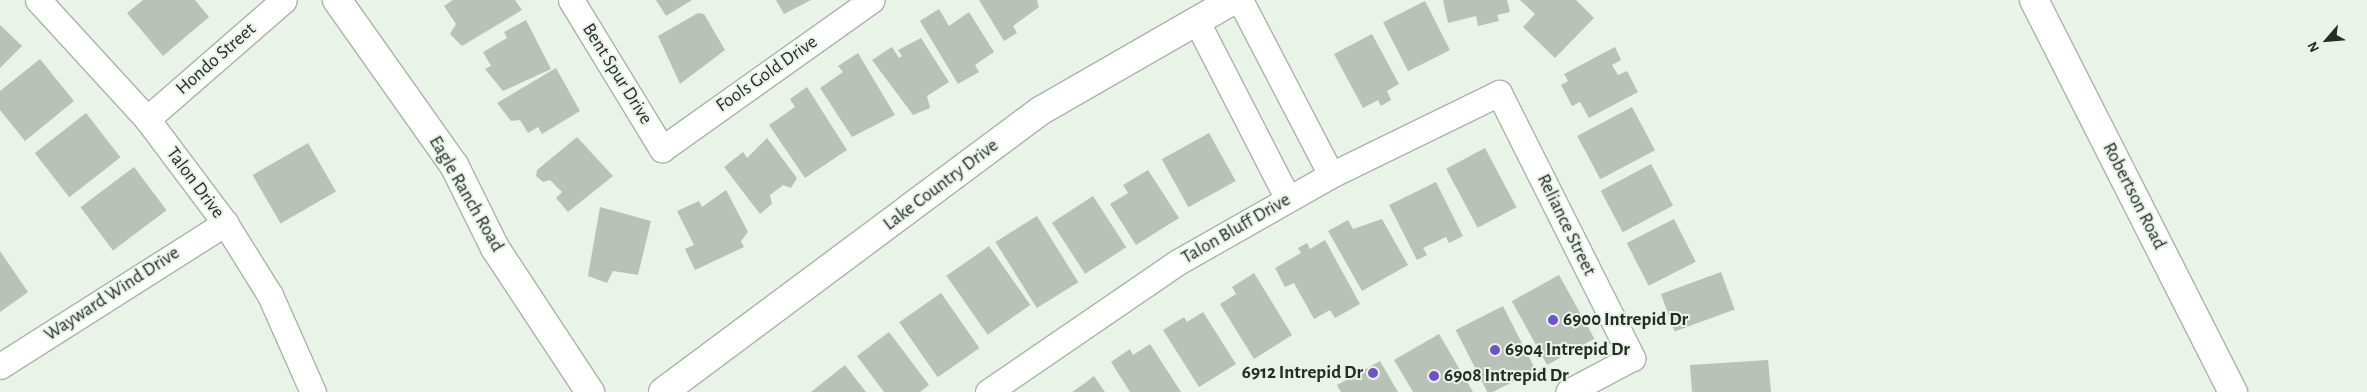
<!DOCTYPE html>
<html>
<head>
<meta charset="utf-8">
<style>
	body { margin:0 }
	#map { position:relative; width:2367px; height:392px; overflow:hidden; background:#e9f3e8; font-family:"Alegreya Sans",sans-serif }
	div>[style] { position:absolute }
	.building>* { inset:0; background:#b9c2b7; transform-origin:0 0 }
	.roads { filter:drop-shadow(1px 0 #abb4aa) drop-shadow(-1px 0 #abb4aa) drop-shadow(0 1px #abb4aa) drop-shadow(0 -1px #abb4aa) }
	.street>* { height:25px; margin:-12.5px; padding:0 12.5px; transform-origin:12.5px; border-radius:12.5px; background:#fff }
	.secondary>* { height:28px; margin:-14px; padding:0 14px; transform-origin:14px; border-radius:14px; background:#fff }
	.dots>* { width:14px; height:14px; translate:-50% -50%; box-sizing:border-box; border:2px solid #e9f3e8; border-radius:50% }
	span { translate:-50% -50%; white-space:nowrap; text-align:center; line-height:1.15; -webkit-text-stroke:4px #e9f3e8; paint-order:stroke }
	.street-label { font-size:19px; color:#282c28 }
	.poi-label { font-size:19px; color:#282c28; font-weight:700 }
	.left { translate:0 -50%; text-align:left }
	.right { translate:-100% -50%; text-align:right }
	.north { position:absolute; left:2302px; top:15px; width:50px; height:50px; -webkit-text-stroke:4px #e9f3e8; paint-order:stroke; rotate:243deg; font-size:14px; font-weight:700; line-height:20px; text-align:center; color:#282c28 }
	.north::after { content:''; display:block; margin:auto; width:18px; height:22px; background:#282c28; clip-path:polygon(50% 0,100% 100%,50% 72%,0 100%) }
</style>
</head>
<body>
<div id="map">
	<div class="building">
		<i style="clip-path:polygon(143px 0,195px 0,209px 17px,163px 56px,127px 13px)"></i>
		<i style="clip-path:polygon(453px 0,515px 0,522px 10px,462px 46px,450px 34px,456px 24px,444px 6px)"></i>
		<i style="clip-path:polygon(656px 0,692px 0,666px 16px)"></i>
		<i style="clip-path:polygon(776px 0,811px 0,784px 14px)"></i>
		<i style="clip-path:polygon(979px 0,1037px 0,1039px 7px,1013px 26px,1017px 33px,1004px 41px)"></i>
		<i style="clip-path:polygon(1443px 0,1507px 0,1510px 12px,1497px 15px,1499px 21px,1478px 26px,1476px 16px,1448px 23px)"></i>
		<i style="clip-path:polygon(1520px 0,1576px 0,1594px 18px,1555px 58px,1523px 27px,1535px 14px)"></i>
		<i style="left:1425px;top:1px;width:55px;height:47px;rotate:63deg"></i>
		<i style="clip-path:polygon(939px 9px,949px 26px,969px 12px,994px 52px,975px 65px,979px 72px,958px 84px,920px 21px)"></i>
		<i style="clip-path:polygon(698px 13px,704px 14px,725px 50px,680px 84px,658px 36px)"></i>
		<i style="clip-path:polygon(526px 20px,551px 69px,503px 91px,485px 69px,491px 66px,483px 52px,507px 38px,504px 32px)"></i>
		<i style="clip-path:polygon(0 25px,22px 46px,0 68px)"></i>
		<i style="clip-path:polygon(1372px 34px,1399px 84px,1387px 91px,1391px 100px,1381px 106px,1378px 100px,1363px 108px,1334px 54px)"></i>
		<i style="clip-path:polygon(921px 38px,949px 82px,927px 96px,930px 108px,913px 115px,872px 60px,892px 47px,899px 58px,902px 56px,898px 50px)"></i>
		<i style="clip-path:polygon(1615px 47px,1621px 60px,1612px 65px,1618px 75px,1627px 71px,1638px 92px,1589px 118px,1580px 102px,1572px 106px,1561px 85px,1568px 81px,1564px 74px)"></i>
		<i style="clip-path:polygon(858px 53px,895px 115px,852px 137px,820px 88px,843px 72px,838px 66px)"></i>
		<i style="clip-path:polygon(40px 59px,74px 101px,25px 141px,0 110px,0 91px)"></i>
		<i style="clip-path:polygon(556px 68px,580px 111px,542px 134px,538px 127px,528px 133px,520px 120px,511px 121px,497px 103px)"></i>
		<i style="clip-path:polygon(807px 87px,847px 150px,805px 178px,769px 125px,795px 107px,790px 99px)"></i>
		<i style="left:1632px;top:107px;width:49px;height:62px;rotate:62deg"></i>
		<i style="left:86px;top:113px;width:56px;height:65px;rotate:52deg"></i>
		<i style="left:1209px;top:133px;width:55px;height:54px;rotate:61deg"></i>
		<i style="clip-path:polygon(577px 137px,613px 176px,568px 212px,556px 198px,562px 192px,550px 180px,543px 182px,536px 176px,537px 170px)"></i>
		<i style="clip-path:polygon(767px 138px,797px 178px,791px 188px,783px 185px,770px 195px,772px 204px,760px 214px,724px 167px,743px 152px,747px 158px)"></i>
		<i style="left:308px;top:143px;width:56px;height:64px;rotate:60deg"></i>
		<i style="left:1485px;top:148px;width:67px;height:44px;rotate:62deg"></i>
		<i style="left:1651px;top:164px;width:47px;height:57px;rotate:62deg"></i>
		<i style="left:134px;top:167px;width:54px;height:67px;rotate:53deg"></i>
		<i style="clip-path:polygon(1148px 170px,1179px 218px,1136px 245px,1110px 204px,1128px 193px,1123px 185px)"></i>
		<i style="clip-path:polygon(1436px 182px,1463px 236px,1449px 243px,1446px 237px,1423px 248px,1427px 255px,1417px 260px,1389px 205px)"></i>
		<i style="clip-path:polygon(726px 190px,748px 232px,741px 241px,744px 247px,695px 270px,685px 249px,694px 245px,677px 211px,699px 201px,702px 207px)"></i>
		<i style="left:1093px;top:196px;width:61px;height:49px;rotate:57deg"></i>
		<i style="clip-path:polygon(600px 207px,651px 221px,638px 275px,613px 271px,607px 283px,588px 276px)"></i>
		<i style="left:1037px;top:216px;width:78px;height:49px;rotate:58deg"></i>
		<i style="clip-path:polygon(1382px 219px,1408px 265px,1362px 291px,1328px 231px,1348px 220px,1353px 229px)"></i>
		<i style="left:1674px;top:219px;width:48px;height:53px;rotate:63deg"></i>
		<i style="clip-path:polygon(1325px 240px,1360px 304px,1335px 318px,1330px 310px,1314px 319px,1294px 283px,1285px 287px,1275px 268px,1301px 253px,1298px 248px,1307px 243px,1310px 249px)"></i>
		<i style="left:989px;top:246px;width:72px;height:52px;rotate:55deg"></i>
		<i style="clip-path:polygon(0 251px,28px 292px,0 312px)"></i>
		<i style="left:1721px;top:272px;width:40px;height:64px;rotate:70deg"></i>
		<i style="clip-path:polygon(1254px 273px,1292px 335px,1254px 359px,1220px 304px,1236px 294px,1232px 287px)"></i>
		<i style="left:1559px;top:275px;width:73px;height:54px;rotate:61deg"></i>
		<i style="left:941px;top:293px;width:67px;height:51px;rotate:55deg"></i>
		<i style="left:1503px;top:306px;width:72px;height:53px;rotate:63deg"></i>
		<i style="clip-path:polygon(1203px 312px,1236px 364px,1199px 387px,1163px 330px,1184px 317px,1187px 322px)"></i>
		<i style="clip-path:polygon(889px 332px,929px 385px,920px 392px,884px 392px,857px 356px)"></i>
		<i style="clip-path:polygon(1439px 334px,1473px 392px,1413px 392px,1394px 360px)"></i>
		<i style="clip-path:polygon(1150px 344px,1181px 392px,1130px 392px,1111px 362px,1130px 349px,1133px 355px)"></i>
		<i style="clip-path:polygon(1768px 360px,1771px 392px,1692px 392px,1690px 365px)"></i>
		<i style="clip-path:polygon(1380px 361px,1398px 392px,1341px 392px,1337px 385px)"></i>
		<i style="clip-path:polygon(845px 365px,866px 392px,811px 392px)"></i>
		<i style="clip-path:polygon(1094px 376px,1105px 392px,1072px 392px,1085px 383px)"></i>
	</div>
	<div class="roads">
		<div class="street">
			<i style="left:38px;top:0;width:161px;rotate:47.5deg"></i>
			<i style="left:147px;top:119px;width:130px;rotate:53.1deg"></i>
			<i style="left:225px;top:223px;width:85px;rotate:58deg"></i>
			<i style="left:270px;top:295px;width:106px;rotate:66.1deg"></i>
			<i style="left:571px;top:0;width:175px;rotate:58.6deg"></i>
			<i style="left:662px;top:149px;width:257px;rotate:-35.4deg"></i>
			<i style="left:1240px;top:0;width:197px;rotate:62.5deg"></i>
			<i style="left:1196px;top:20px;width:201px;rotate:62.8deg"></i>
			<i style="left:147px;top:119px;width:181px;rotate:-41deg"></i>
			<i style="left:0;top:366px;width:267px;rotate:-32.4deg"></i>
			<i style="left:988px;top:392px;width:230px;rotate:-34.4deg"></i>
			<i style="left:1178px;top:262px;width:176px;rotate:-29.6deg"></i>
			<i style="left:1331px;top:175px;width:187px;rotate:-26deg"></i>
			<i style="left:1499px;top:93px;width:297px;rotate:63.3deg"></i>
			<i style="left:1632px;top:358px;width:72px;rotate:152deg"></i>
		</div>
		<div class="secondary">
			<i style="left:337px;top:0;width:202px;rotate:54.7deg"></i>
			<i style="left:454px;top:165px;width:93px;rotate:63.7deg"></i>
			<i style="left:495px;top:248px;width:173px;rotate:56.6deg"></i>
			<i style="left:2034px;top:0;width:440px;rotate:63.1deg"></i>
			<i style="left:663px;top:392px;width:472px;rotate:-36.7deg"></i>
			<i style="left:1042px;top:110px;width:220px;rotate:-29.9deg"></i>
		</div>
	</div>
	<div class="dots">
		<i style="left:1553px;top:320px;background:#7252cb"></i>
		<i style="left:1495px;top:350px;background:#7252cb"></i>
		<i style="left:1373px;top:373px;background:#7252cb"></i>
		<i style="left:1434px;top:376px;background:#7252cb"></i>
	</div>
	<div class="street-label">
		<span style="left:216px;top:59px;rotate:-41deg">Hondo Street</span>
		<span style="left:617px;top:74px;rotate:58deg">Bent Spur Drive</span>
		<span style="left:767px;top:74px;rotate:-35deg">Fools Gold Drive</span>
		<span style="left:195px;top:183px;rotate:53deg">Talon Drive</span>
		<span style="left:941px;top:185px;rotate:-37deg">Lake Country Drive</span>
		<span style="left:466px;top:194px;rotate:60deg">Eagle Ranch Road</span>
		<span style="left:2134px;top:196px;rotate:63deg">Robertson Road</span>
		<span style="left:1566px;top:225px;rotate:64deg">Reliance Street</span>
		<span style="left:1236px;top:229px;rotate:-30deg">Talon Bluff Drive</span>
		<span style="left:112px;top:294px;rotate:-33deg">Wayward Wind Drive</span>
	</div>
	<div class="poi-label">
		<span class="left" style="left:1563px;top:320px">6900 Intrepid Dr</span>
		<span class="left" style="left:1505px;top:350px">6904 Intrepid Dr</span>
		<span class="right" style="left:1363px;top:373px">6912 Intrepid Dr</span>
		<span class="left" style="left:1444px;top:376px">6908 Intrepid Dr</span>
	</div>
	<div class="north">N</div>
</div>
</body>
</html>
